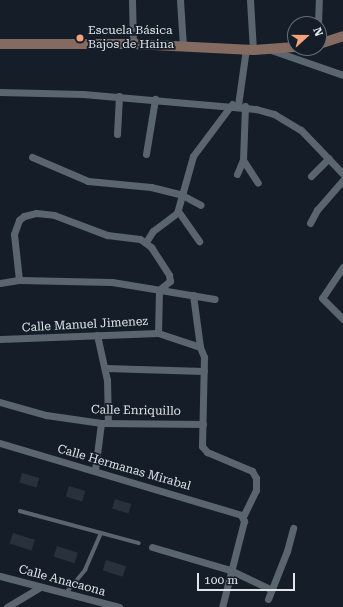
<!DOCTYPE html>
<html>
<head>
<meta charset="utf-8">
<style>
	body { margin:0 }
	#map { position:relative; width:343px; height:607px; overflow:hidden; background:#151e28; font-family:"Roboto Serif",serif }
	div>[style] { position:absolute }
	.building>* { inset:0; background:#29323c; transform-origin:0 0 }
	.lane>* { height:3.5px; margin:-1.75px; padding:0 1.75px; transform-origin:1.75px; border-radius:1.75px; background:#5a6570 }
	.street>* { height:7px; margin:-3.5px; padding:0 3.5px; transform-origin:3.5px; border-radius:3.5px; background:#5a6570 }
	.secondary>* { height:10px; margin:-5px; padding:0 5px; transform-origin:5px; border-radius:5px; background:#846b61 }
	.dots>* { width:11px; height:11px; translate:-50% -50%; box-sizing:border-box; border:2px solid #151e28; border-radius:50% }
	span { translate:-50% -50%; white-space:nowrap; text-align:center; line-height:1.15; -webkit-text-stroke:3.5px #151e28; paint-order:stroke }
	.poi-label { font-size:12px; color:#dee5eb }
	.left { translate:0 -50%; text-align:left }
	.street-label { font-size:12px; color:#dee5eb }
	.north { position:absolute; left:287px; top:16px; width:40px; height:40px; box-sizing:border-box; background:#151e28; border:1px solid #656e76; border-radius:50%; rotate:69deg; font-size:11px; font-weight:700; line-height:16px; text-align:center; color:#dee5eb }
	.north::after { content:''; display:block; margin:auto; width:14px; height:18px; background:#f1a27b; clip-path:polygon(50% 0,100% 100%,50% 72%,0 100%) }
	.scale { position:absolute; left:197px; top:573px; width:98px; height:18px; box-sizing:border-box; border:2px solid #dee5eb; border-top:0; padding-left:5px; font-size:12px; line-height:14px; white-space:nowrap; color:#dee5eb; -webkit-text-stroke:3px #151e28; paint-order:stroke }
</style>
</head>
<body>
<div id="map">
	<div class="building">
		<i style="left:22px;top:473px;width:18px;height:10px;rotate:16deg"></i>
		<i style="left:69px;top:486px;width:17px;height:11px;rotate:17deg"></i>
		<i style="left:115px;top:499px;width:17px;height:10px;rotate:17deg"></i>
		<i style="left:13px;top:533px;width:23px;height:11px;rotate:18deg"></i>
		<i style="left:57px;top:546px;width:22px;height:11px;rotate:18deg"></i>
		<i style="left:106px;top:560px;width:21px;height:11px;rotate:17deg"></i>
	</div>
	<div class="lane">
		<i style="left:20px;top:511px;width:123px;rotate:15.1deg"></i>
		<i style="left:66px;top:593px;width:30px;rotate:-50deg"></i>
		<i style="left:85px;top:570px;width:40px;rotate:-66.6deg"></i>
	</div>
	<div class="street">
		<i style="left:132px;top:0;width:44px;rotate:88.7deg"></i>
		<i style="left:180px;top:0;width:46px;rotate:86.3deg"></i>
		<i style="left:250px;top:0;width:50px;rotate:86.6deg"></i>
		<i style="left:318px;top:24px;width:24px;rotate:-88deg"></i>
		<i style="left:271px;top:50px;width:76px;rotate:19.1deg"></i>
		<i style="left:0;top:92px;width:83px;rotate:1.4deg"></i>
		<i style="left:83px;top:94px;width:174px;rotate:5deg"></i>
		<i style="left:256px;top:109px;width:19px;rotate:16deg"></i>
		<i style="left:274px;top:114px;width:31px;rotate:31deg"></i>
		<i style="left:301px;top:130px;width:61px;rotate:46.3deg"></i>
		<i style="left:238px;top:105px;width:57px;rotate:-81.9deg"></i>
		<i style="left:245px;top:106px;width:54px;rotate:92.1deg"></i>
		<i style="left:243px;top:160px;width:27px;rotate:57deg"></i>
		<i style="left:117px;top:134px;width:38px;rotate:-87deg"></i>
		<i style="left:146px;top:154px;width:56px;rotate:-80.7deg"></i>
		<i style="left:32px;top:157px;width:61px;rotate:23.2deg"></i>
		<i style="left:88px;top:181px;width:63px;rotate:5.4deg"></i>
		<i style="left:151px;top:187px;width:32px;rotate:14deg"></i>
		<i style="left:182px;top:195px;width:21px;rotate:28deg"></i>
		<i style="left:237px;top:174px;width:15px;rotate:-67deg"></i>
		<i style="left:311px;top:176px;width:25px;rotate:-45deg"></i>
		<i style="left:178px;top:211px;width:37px;rotate:55deg"></i>
		<i style="left:310px;top:223px;width:15px;rotate:-62deg"></i>
		<i style="left:317px;top:210px;width:40px;rotate:-49deg"></i>
		<i style="left:146px;top:242px;width:13px;rotate:-58deg"></i>
		<i style="left:153px;top:231px;width:30px;rotate:-37deg"></i>
		<i style="left:177px;top:213px;width:59px;rotate:-74.3deg"></i>
		<i style="left:193px;top:156px;width:65px;rotate:-53.1deg"></i>
		<i style="left:343px;top:267px;width:37px;rotate:124deg"></i>
		<i style="left:322px;top:298px;width:30px;rotate:45deg"></i>
		<i style="left:19px;top:280px;width:46px;rotate:-96.2deg"></i>
		<i style="left:14px;top:234px;width:15px;rotate:-70deg"></i>
		<i style="left:19px;top:220px;width:6px;rotate:-39deg"></i>
		<i style="left:24px;top:216px;width:12px;rotate:-14deg"></i>
		<i style="left:36px;top:213px;width:18px;rotate:6deg"></i>
		<i style="left:54px;top:215px;width:57px;rotate:20.7deg"></i>
		<i style="left:107px;top:235px;width:33px;rotate:7deg"></i>
		<i style="left:140px;top:239px;width:14px;rotate:36deg"></i>
		<i style="left:151px;top:247px;width:33px;rotate:57deg"></i>
		<i style="left:169px;top:275px;width:6px;rotate:81deg"></i>
		<i style="left:170px;top:281px;width:14px;rotate:141deg"></i>
		<i style="left:159px;top:290px;width:43px;rotate:91.3deg"></i>
		<i style="left:0;top:283px;width:19px;rotate:-9deg"></i>
		<i style="left:19px;top:280px;width:93px;rotate:1.2deg"></i>
		<i style="left:112px;top:282px;width:104px;rotate:9.4deg"></i>
		<i style="left:193px;top:295px;width:52px;rotate:82.3deg"></i>
		<i style="left:97px;top:335px;width:46px;rotate:77.5deg"></i>
		<i style="left:107px;top:380px;width:43px;rotate:88.7deg"></i>
		<i style="left:0;top:339px;width:158px;rotate:-2.2deg"></i>
		<i style="left:158px;top:333px;width:44px;rotate:18.4deg"></i>
		<i style="left:200px;top:347px;width:11px;rotate:68deg"></i>
		<i style="left:204px;top:357px;width:89px;rotate:91.3deg"></i>
		<i style="left:202px;top:446px;width:8px;rotate:50deg"></i>
		<i style="left:207px;top:452px;width:49px;rotate:22.9deg"></i>
		<i style="left:252px;top:471px;width:8px;rotate:60deg"></i>
		<i style="left:256px;top:478px;width:12px;rotate:90deg"></i>
		<i style="left:256px;top:490px;width:30px;rotate:116deg"></i>
		<i style="left:105px;top:368px;width:99px;rotate:1.7deg"></i>
		<i style="left:0;top:402px;width:48px;rotate:15.8deg"></i>
		<i style="left:46px;top:415px;width:56px;rotate:8.3deg"></i>
		<i style="left:101px;top:423px;width:102px;rotate:0.6deg"></i>
		<i style="left:0;top:443px;width:252px;rotate:16.6deg"></i>
		<i style="left:241px;top:515px;width:7px;rotate:63deg"></i>
		<i style="left:244px;top:521px;width:89px;rotate:104.3deg"></i>
		<i style="left:95px;top:470px;width:47px;rotate:-82.7deg"></i>
		<i style="left:152px;top:547px;width:81px;rotate:16.4deg"></i>
		<i style="left:230px;top:570px;width:44px;rotate:25.4deg"></i>
		<i style="left:0;top:576px;width:123px;rotate:14.6deg"></i>
		<i style="left:268px;top:599px;width:52px;rotate:-68.4deg"></i>
		<i style="left:287px;top:551px;width:24px;rotate:-75deg"></i>
		<i style="left:7px;top:607px;width:37px;rotate:-31deg"></i>
	</div>
	<div class="secondary">
		<i style="left:0;top:44px;width:133px"></i>
		<i style="left:133px;top:44px;width:120px;rotate:2.9deg"></i>
		<i style="left:253px;top:50px;width:42px;rotate:-4.1deg"></i>
		<i style="left:319px;top:44px;width:25px;rotate:-18deg"></i>
	</div>
	<div class="dots">
		<i style="left:80px;top:38px;background:#f1a27b"></i>
	</div>
	<div class="poi-label">
		<span class="left" style="left:88px;top:38px">Escuela Básica<br>Bajos de Haina</span>
	</div>
	<div class="street-label">
		<span style="left:85px;top:325px;rotate:-3deg">Calle Manuel Jimenez</span>
		<span style="left:136px;top:411px;rotate:1deg">Calle Enriquillo</span>
		<span style="left:124px;top:468px;rotate:16deg">Calle Hermanas Mirabal</span>
		<span style="left:62px;top:581px;rotate:15deg">Calle Anacaona</span>
	</div>
	<div class="north">N</div>
	<div class="scale">100 m</div>
</div>
</body>
</html>
